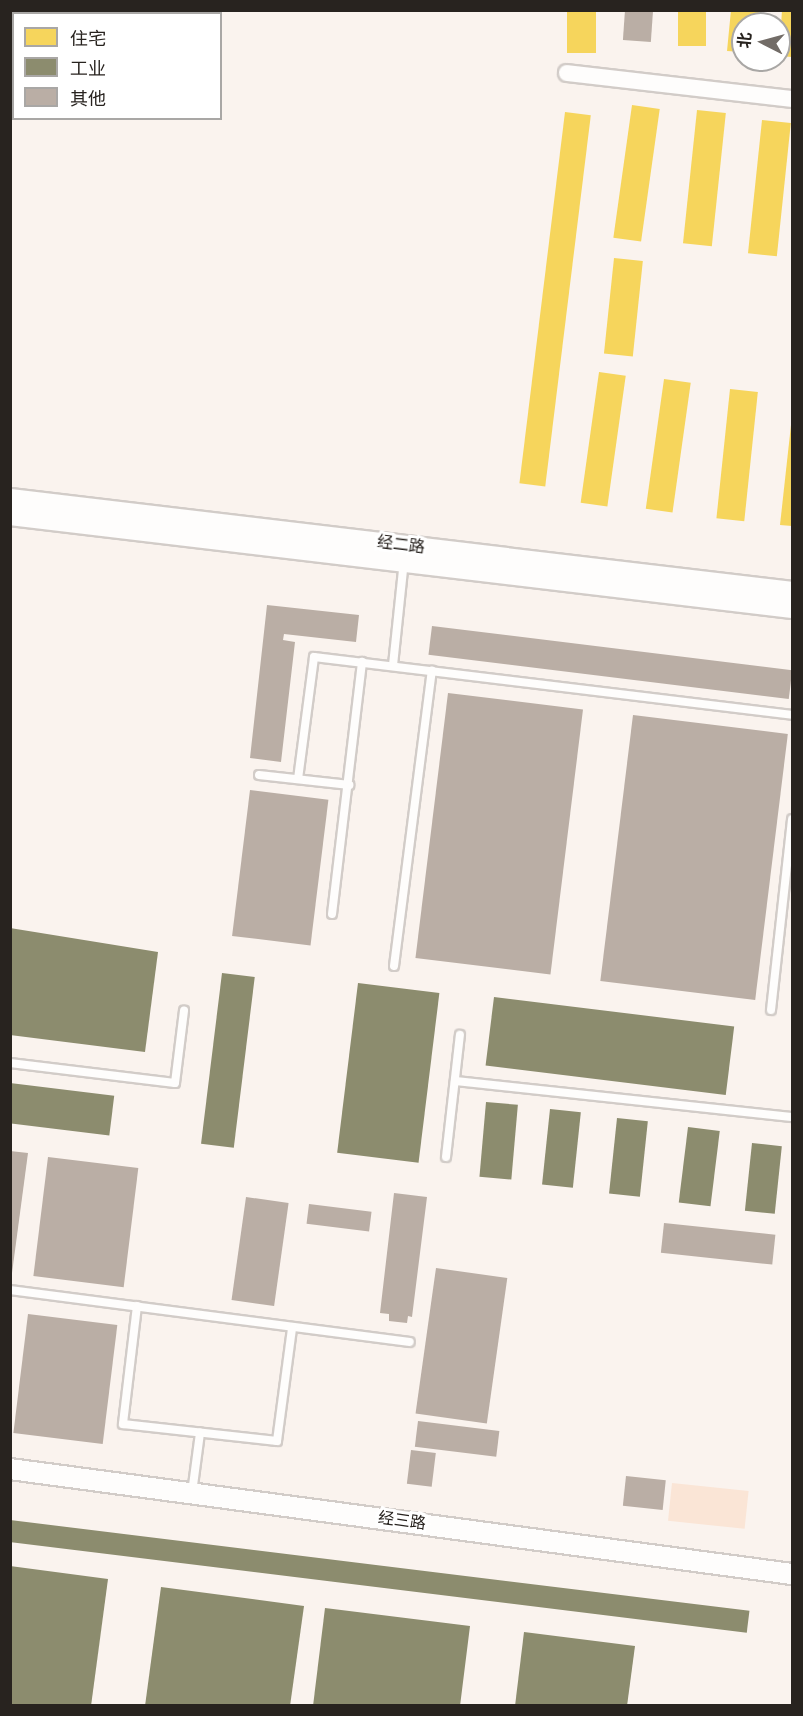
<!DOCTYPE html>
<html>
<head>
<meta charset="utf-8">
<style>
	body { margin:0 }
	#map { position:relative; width:803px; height:1716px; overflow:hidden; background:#faf3ee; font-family:"Fira Sans","Noto Sans SC",sans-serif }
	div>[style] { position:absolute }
	.green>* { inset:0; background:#fae5d6; transform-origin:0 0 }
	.homes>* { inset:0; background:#f6d55c; transform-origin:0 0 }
	.industry>* { inset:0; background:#8c8c6e; transform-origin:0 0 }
	.building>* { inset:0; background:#baaea5; transform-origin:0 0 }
	.roads { filter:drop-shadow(2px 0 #d2ccc8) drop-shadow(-2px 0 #d2ccc8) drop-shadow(0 2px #d2ccc8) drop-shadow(0 -2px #d2ccc8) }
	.service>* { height:8px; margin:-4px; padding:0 4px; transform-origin:4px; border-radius:4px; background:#fefdfc }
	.minor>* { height:16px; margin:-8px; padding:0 8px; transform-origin:8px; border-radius:8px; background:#fefdfc }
	.tertiary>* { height:20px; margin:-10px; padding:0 10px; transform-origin:10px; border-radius:10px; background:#fefdfc }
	span { translate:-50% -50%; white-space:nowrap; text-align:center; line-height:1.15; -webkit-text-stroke:6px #fff; paint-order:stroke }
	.street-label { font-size:16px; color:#28231f }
	.frame { position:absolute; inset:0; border:12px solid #28231f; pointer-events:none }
	.legend { position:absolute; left:12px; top:12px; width:210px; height:108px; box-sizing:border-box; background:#fff; border:2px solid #a9a7a5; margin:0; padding:8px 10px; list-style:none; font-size:18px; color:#28231f }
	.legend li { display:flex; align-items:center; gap:12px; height:30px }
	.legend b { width:30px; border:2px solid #a9a7a5 }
	.north { position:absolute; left:731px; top:12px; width:60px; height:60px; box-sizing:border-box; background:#fff; border:2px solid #a9a7a5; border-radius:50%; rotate:276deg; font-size:16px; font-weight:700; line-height:24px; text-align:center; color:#28231f }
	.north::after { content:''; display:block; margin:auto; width:21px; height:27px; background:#726c67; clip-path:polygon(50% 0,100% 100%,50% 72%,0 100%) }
</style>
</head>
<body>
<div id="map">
	<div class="green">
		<i style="left:672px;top:1483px;width:77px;height:38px;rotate:6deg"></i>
	</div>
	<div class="homes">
		<i style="left:567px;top:10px;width:29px;height:43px"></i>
		<i style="left:678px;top:10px;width:28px;height:36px"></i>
		<i style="clip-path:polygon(731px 10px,759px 10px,758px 24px,743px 24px,743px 52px,727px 51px)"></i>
		<i style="clip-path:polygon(782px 10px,792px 10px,792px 57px,779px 56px)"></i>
		<i style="left:632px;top:105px;width:28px;height:134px;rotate:8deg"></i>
		<i style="left:697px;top:110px;width:29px;height:134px;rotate:6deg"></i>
		<i style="left:565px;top:112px;width:26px;height:374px;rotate:7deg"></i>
		<i style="left:762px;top:120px;width:29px;height:134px;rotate:6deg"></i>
		<i style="left:614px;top:258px;width:29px;height:96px;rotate:6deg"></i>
		<i style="left:599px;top:372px;width:27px;height:132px;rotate:8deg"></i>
		<i style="left:664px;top:379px;width:27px;height:131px;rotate:8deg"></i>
		<i style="left:730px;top:389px;width:28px;height:130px;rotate:6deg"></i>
		<i style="clip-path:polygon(791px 425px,792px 425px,792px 526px,780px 525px)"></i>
	</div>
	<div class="industry">
		<i style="clip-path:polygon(10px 928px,158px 952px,145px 1052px,10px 1035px)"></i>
		<i style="left:222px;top:973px;width:33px;height:172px;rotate:7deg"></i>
		<i style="left:358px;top:983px;width:82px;height:171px;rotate:7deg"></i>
		<i style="left:494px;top:997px;width:242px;height:69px;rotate:7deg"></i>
		<i style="left:10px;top:1083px;width:105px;height:40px;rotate:7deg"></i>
		<i style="left:486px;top:1102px;width:32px;height:75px;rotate:5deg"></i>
		<i style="left:550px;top:1109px;width:31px;height:76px;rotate:6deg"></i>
		<i style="left:617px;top:1118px;width:31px;height:76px;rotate:6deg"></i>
		<i style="left:688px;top:1127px;width:32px;height:76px;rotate:7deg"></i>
		<i style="left:752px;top:1143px;width:30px;height:68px;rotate:6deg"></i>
		<i style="left:10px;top:1520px;width:745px;height:22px;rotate:7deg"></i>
		<i style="clip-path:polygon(10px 1566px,108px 1579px,91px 1706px,10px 1706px)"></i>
		<i style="clip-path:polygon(161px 1587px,304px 1606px,290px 1706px,145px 1706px)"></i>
		<i style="clip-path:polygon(325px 1608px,470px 1626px,460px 1706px,313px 1706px)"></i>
		<i style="clip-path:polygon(524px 1632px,635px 1646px,627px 1706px,515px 1706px)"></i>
	</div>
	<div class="building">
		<i style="left:625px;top:10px;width:28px;height:30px;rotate:4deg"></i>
		<i style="clip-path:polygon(267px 605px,359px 615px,356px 642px,284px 634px,283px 640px,295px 642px,281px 762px,250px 758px)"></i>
		<i style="left:432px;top:626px;width:363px;height:29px;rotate:7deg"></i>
		<i style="left:448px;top:693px;width:136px;height:267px;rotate:7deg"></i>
		<i style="left:633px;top:715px;width:156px;height:268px;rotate:7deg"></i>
		<i style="left:250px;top:790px;width:79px;height:147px;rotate:7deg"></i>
		<i style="clip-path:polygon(10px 1151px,28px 1153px,12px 1273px,10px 1273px)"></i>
		<i style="left:48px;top:1157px;width:91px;height:120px;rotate:7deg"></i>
		<i style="clip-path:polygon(394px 1193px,427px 1197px,412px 1317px,408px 1316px,407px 1323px,389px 1321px,389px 1314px,380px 1313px)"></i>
		<i style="left:246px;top:1197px;width:43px;height:104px;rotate:8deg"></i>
		<i style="left:309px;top:1204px;width:63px;height:20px;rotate:7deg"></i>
		<i style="left:664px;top:1223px;width:112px;height:30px;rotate:6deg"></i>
		<i style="left:436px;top:1268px;width:72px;height:147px;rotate:8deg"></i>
		<i style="left:28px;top:1314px;width:90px;height:120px;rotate:7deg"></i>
		<i style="left:418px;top:1421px;width:82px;height:26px;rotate:7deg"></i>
		<i style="left:411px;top:1450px;width:25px;height:34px;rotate:7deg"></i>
		<i style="left:626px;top:1476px;width:40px;height:30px;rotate:6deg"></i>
	</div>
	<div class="roads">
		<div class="service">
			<i style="left:393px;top:665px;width:105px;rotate:-84deg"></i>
			<i style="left:259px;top:775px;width:91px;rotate:6.3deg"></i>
			<i style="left:298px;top:779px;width:123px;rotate:-82.5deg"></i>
			<i style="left:314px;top:657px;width:482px;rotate:6.9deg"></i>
			<i style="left:332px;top:914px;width:254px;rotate:-83.2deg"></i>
			<i style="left:394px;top:966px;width:298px;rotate:-82.7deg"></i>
			<i style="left:771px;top:1010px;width:192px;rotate:-83.7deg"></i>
			<i style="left:10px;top:1063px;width:166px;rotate:6.9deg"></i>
			<i style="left:175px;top:1083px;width:73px;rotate:-82.9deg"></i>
			<i style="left:455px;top:1081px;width:339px;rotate:6.1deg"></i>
			<i style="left:446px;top:1157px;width:123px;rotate:-83.5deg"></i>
			<i style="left:10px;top:1290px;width:403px;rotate:7.4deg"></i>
			<i style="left:137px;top:1306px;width:119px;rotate:96.8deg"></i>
			<i style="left:123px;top:1424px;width:155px;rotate:6.3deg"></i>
			<i style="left:277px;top:1441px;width:114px;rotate:-82.4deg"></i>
			<i style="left:192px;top:1493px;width:61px;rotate:-82.4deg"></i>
		</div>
		<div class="minor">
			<i style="left:567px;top:73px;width:226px;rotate:6.6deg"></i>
		</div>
		<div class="tertiary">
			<i style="left:10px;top:499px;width:788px;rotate:6.78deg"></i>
			<i style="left:10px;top:515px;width:788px;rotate:6.78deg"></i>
			<i style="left:10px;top:1469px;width:789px;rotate:7.65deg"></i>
		</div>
	</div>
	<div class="street-label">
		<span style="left:401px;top:545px;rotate:7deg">经二路</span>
		<span style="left:402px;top:1521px;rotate:8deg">经三路</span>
	</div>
	<div class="frame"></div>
	<ul class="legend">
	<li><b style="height:16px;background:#f6d55c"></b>住宅</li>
	<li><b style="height:16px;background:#8c8c6e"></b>工业</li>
	<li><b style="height:16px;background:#baaea5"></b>其他</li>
	</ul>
	<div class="north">北</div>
</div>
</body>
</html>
